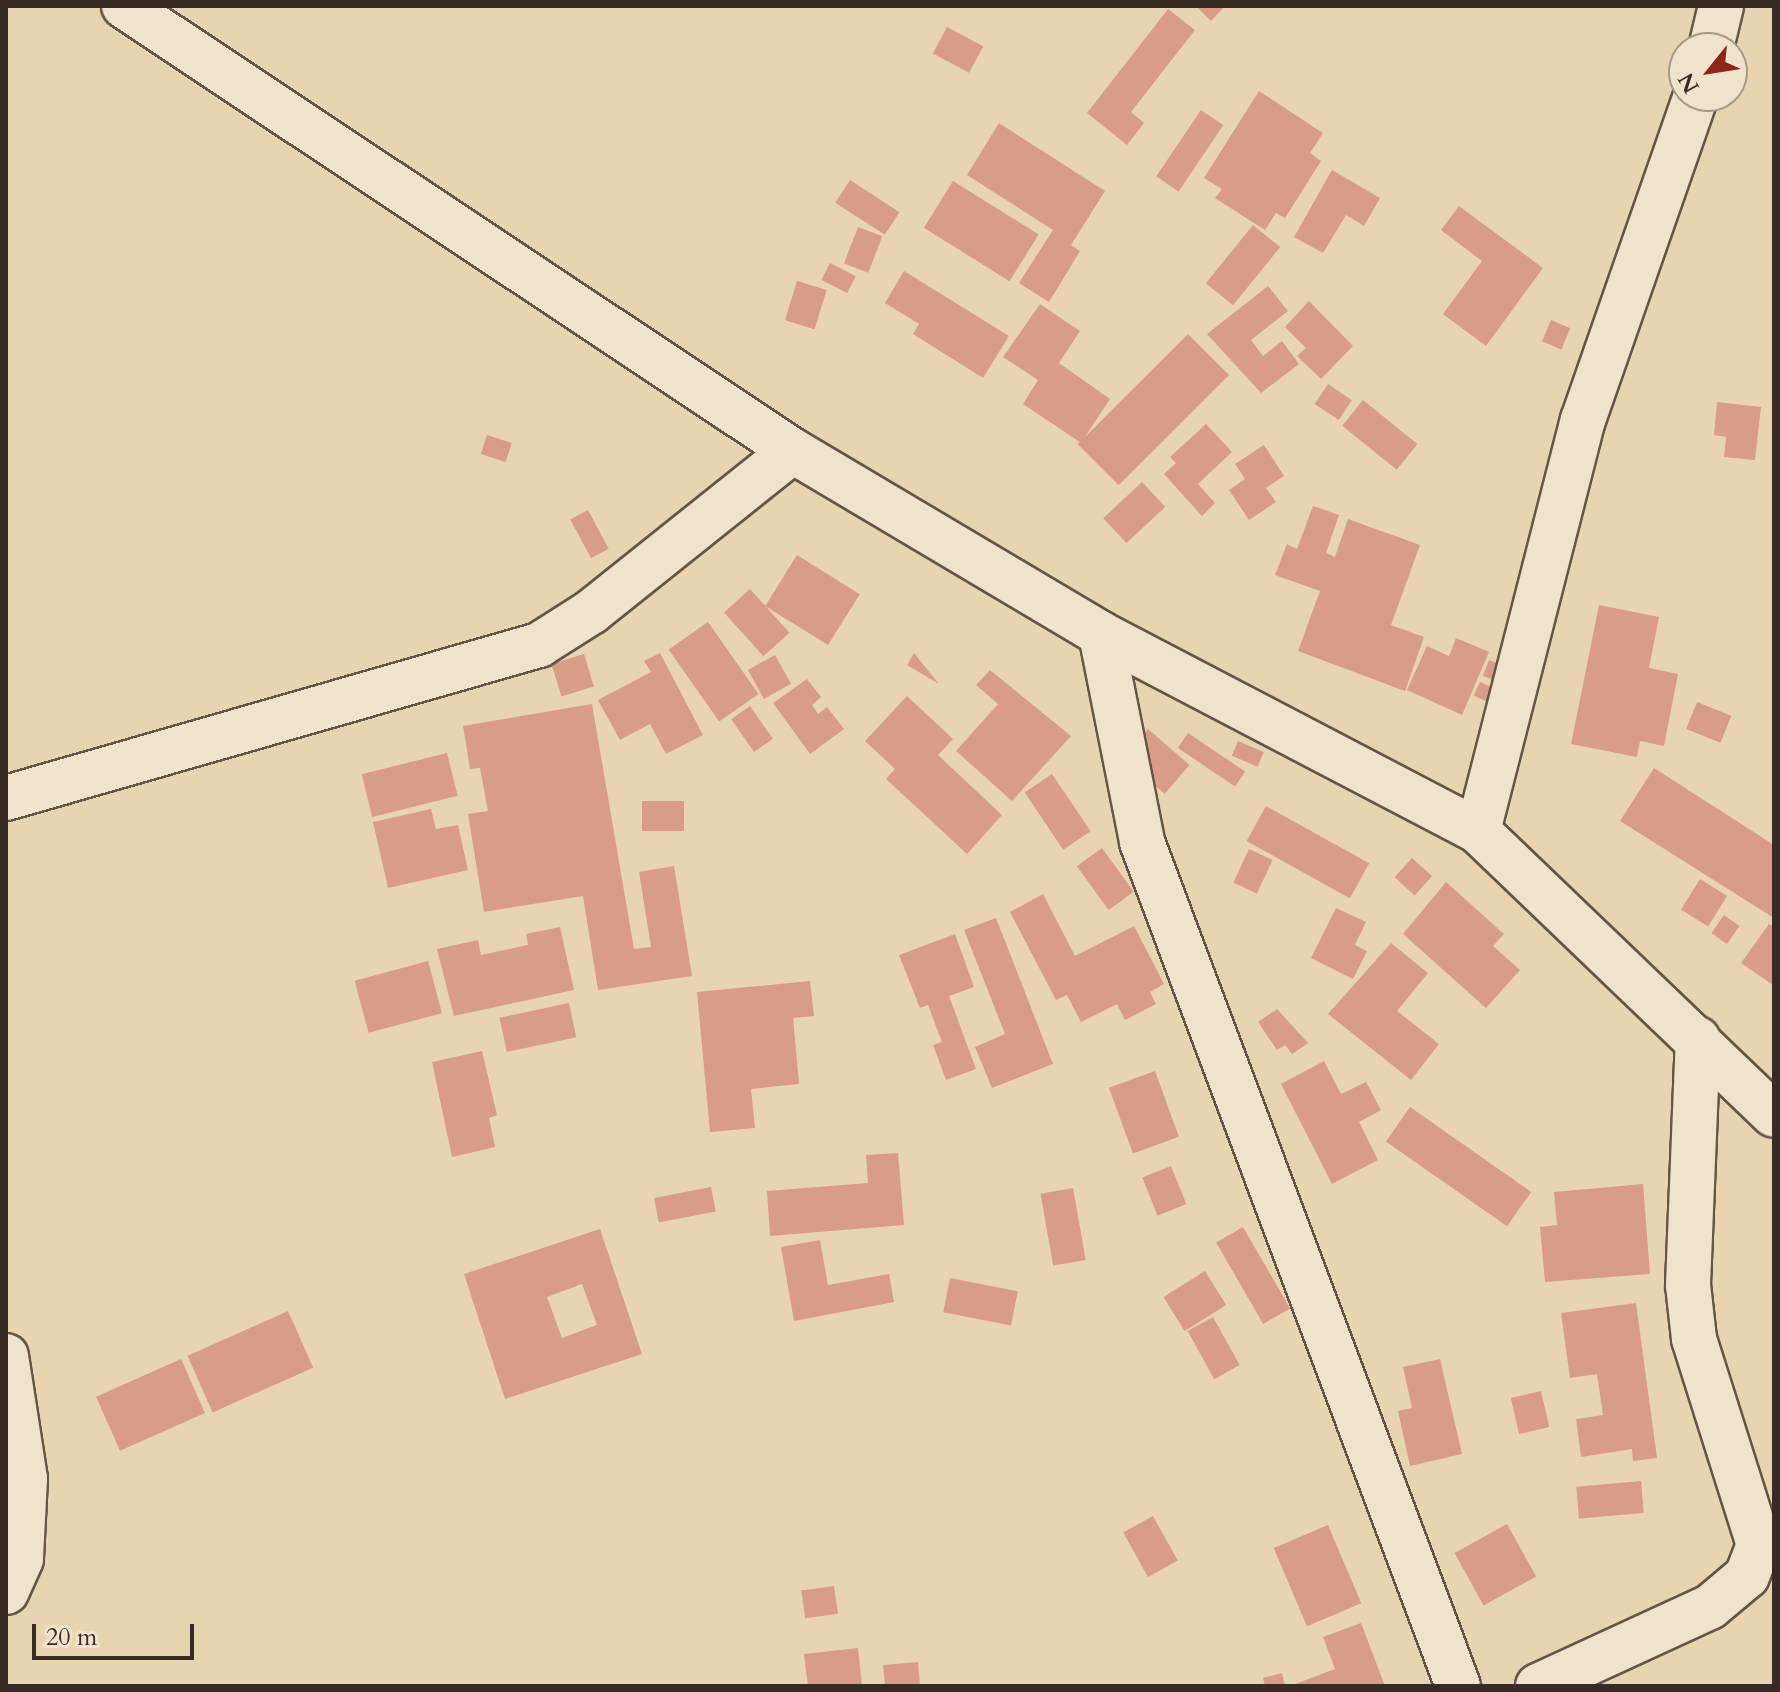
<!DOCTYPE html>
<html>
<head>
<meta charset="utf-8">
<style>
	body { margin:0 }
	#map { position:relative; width:1780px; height:1692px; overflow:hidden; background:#e8d4b1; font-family:Cardo,serif }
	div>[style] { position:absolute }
	.building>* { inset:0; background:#d99c89; transform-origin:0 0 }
	.roads { filter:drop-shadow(2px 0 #635547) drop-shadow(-2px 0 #635547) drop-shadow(0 2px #635547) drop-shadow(0 -2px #635547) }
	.minor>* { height:44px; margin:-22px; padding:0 22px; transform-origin:22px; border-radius:22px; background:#f0e3cc }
	.secondary>* { height:44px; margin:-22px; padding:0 22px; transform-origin:22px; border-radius:22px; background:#f0e3cc }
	span { translate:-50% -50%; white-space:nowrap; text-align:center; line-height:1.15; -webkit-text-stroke:8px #f0e3cc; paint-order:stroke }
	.frame { position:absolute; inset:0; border:8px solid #372b24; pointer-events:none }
	.north { position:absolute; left:1668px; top:32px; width:80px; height:80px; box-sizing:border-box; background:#f0e3cc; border:2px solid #a69989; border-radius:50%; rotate:240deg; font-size:22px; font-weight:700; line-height:32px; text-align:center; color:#372b24 }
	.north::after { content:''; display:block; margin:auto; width:28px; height:36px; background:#8f2418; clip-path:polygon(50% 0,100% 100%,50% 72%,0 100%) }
	.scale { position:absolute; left:32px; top:1624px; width:162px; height:36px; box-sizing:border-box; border:4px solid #372b24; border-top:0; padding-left:10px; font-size:24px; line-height:28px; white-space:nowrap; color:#372b24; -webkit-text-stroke:6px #f0e3cc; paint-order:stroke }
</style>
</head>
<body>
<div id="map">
	<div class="building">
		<i style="clip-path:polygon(1196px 6px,1225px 6px,1211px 21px)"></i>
		<i style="clip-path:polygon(1168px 9px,1195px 30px,1131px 112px,1144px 123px,1127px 145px,1087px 113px)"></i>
		<i style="left:947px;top:27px;width:41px;height:30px;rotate:28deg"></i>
		<i style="clip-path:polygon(1259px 91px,1323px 133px,1310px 153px,1321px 161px,1285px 218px,1276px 213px,1265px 230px,1215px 198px,1222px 189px,1204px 178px)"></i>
		<i style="left:1201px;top:110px;width:27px;height:80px;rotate:34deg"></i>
		<i style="clip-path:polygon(999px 123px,1105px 191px,1071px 245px,1080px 251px,1049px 302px,1019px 283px,1053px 230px,967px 175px)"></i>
		<i style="clip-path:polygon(1332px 170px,1380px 198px,1364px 226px,1346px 215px,1323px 253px,1294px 237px)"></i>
		<i style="left:850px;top:180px;width:59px;height:27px;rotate:33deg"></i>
		<i style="left:953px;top:181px;width:101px;height:55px;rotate:32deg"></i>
		<i style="clip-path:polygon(1459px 206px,1543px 268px,1486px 346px,1443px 314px,1482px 261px,1441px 230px)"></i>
		<i style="left:1253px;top:225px;width:35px;height:75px;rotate:39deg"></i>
		<i style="left:858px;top:227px;width:26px;height:39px;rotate:21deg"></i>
		<i style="left:830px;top:263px;width:29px;height:19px;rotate:27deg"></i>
		<i style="clip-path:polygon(904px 271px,1009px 336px,983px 378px,913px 334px,919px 324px,885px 303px)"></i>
		<i style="left:797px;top:281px;width:31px;height:41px;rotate:17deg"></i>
		<i style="clip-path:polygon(1268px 286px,1288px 311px,1251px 340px,1263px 356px,1282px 341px,1299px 364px,1261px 393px,1207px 334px)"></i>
		<i style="clip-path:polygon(1309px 301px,1353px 346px,1321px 379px,1297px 356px,1306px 348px,1285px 327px)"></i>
		<i style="clip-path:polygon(1040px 304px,1080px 331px,1059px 363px,1110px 399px,1081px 443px,1023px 404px,1038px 380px,1003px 357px)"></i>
		<i style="left:1551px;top:320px;width:21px;height:23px;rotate:23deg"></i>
		<i style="left:1188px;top:334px;width:58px;height:156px;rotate:45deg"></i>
		<i style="left:1328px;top:384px;width:29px;height:24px;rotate:34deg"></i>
		<i style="left:1363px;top:400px;width:70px;height:33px;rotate:39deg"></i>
		<i style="clip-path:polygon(1717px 402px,1761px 407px,1755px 460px,1724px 457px,1726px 437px,1714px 435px)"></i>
		<i style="clip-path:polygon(1206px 424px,1232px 452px,1198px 484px,1215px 503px,1202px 516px,1164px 474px,1176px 463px,1170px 457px)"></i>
		<i style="left:487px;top:435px;width:26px;height:20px;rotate:18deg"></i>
		<i style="clip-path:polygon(1264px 445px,1284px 476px,1266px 488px,1276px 502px,1249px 520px,1229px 490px,1245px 479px,1235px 464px)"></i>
		<i style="left:1142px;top:482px;width:34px;height:53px;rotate:47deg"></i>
		<i style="clip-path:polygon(1313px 506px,1339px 515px,1326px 553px,1335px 557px,1348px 519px,1420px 545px,1391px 625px,1424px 637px,1405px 691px,1298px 651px,1320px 591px,1275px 575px,1287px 544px,1297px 549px)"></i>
		<i style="left:588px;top:510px;width:44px;height:20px;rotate:62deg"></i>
		<i style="left:797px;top:555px;width:74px;height:60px;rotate:32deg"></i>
		<i style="left:750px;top:589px;width:59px;height:35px;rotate:48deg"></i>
		<i style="clip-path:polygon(1599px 605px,1659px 617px,1649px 668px,1678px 674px,1664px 746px,1640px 741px,1637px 757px,1571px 744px)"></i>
		<i style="left:708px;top:622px;width:88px;height:48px;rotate:55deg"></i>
		<i style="clip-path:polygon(1456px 638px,1489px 652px,1462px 715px,1407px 690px,1427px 646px,1449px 656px)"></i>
		<i style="clip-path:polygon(660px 653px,703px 735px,666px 754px,650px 724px,620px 740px,598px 700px,651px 672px,644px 661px)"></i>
		<i style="clip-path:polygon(914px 653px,939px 684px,907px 665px)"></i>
		<i style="left:584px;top:654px;width:34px;height:34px;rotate:73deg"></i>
		<i style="left:775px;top:655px;width:33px;height:31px;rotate:61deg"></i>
		<i style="left:1489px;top:660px;width:19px;height:17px;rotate:21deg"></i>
		<i style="clip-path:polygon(990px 670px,1071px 736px,1012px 801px,956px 751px,998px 704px,976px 685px)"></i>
		<i style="clip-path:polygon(807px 679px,821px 697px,812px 705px,818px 714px,827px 707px,844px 729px,810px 754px,773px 703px)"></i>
		<i style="left:1480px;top:682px;width:23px;height:15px;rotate:25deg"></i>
		<i style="clip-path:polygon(907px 696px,953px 739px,938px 755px,1002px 815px,967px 854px,886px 779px,895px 769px,865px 741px)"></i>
		<i style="left:1697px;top:702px;width:37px;height:29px;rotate:22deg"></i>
		<i style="clip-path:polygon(592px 704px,634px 949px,651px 947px,639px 872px,674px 866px,692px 976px,598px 990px,583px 896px,484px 912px,468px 814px,488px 811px,480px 768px,470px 769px,463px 726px)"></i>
		<i style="left:750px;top:706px;width:40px;height:23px;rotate:55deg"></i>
		<i style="left:1148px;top:729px;width:55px;height:38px;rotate:41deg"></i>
		<i style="left:1188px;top:733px;width:69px;height:18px;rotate:34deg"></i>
		<i style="left:1238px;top:741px;width:28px;height:16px;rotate:23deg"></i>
		<i style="left:447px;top:753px;width:44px;height:88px;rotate:76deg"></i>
		<i style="clip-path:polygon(1654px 768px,1774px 845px,1774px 918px,1620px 821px)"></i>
		<i style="left:1052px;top:774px;width:69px;height:33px;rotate:56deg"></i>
		<i style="left:642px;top:801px;width:42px;height:30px"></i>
		<i style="left:1266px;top:806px;width:118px;height:40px;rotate:29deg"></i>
		<i style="clip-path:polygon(431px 809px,436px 829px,458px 825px,468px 870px,388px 888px,373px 822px)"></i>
		<i style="left:1102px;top:848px;width:54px;height:31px;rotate:54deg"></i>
		<i style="left:1249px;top:849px;width:26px;height:37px;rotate:25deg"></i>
		<i style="left:1412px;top:858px;width:27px;height:26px;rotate:42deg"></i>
		<i style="left:1700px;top:879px;width:32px;height:36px;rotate:32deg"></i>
		<i style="clip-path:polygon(1446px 882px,1504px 934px,1493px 946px,1520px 970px,1486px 1008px,1403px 934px)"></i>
		<i style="clip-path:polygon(1043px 894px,1075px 956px,1134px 926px,1164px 984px,1150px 992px,1156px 1004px,1125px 1020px,1117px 1004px,1081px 1022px,1067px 995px,1056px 1000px,1010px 912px)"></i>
		<i style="clip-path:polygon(1336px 908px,1366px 922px,1355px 945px,1367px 951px,1353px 979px,1311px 958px)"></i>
		<i style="left:1724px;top:915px;width:19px;height:22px;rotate:35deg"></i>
		<i style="clip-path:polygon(996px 918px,1053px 1064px,992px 1088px,975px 1047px,1005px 1034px,964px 930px)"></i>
		<i style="clip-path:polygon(1769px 924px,1774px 927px,1773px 985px,1741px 963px)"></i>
		<i style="clip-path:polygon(560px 927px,574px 990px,454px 1016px,437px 949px,478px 940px,481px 955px,528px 945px,526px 934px)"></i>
		<i style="clip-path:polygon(955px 934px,974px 987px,949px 996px,976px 1069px,946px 1080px,933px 1045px,942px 1042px,928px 1005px,920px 1008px,899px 955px)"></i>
		<i style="clip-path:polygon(1391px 943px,1428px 973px,1397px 1011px,1439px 1044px,1411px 1080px,1328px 1014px)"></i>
		<i style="left:428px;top:961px;width:54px;height:76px;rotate:75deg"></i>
		<i style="clip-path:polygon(810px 981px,814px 1016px,793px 1018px,799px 1084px,751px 1089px,755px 1128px,710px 1132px,697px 992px)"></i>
		<i style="left:569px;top:1003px;width:35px;height:71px;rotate:78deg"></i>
		<i style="clip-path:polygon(1277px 1009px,1308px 1043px,1292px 1054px,1285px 1045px,1277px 1050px,1258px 1022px)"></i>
		<i style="clip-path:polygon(482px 1051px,497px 1115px,489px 1118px,495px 1147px,452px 1157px,432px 1062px)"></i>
		<i style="clip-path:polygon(1324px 1061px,1341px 1094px,1366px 1082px,1381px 1110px,1359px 1122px,1378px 1160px,1332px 1184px,1281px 1084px)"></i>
		<i style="left:1155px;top:1071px;width:70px;height:49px;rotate:70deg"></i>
		<i style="left:1410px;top:1107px;width:148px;height:42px;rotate:35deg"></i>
		<i style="clip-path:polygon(898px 1153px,904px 1225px,770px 1236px,767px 1191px,868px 1183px,866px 1155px)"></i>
		<i style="left:1171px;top:1166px;width:41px;height:31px;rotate:68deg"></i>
		<i style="clip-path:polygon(1643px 1184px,1650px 1274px,1545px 1282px,1540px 1227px,1557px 1225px,1554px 1192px)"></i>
		<i style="left:711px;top:1187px;width:25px;height:58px;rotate:79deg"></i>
		<i style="left:1073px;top:1188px;width:73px;height:33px;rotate:80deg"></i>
		<i style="left:1243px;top:1227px;width:94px;height:31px;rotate:60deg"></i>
		<i style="clip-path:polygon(evenodd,600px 1229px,642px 1354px,505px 1399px,464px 1274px,600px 1229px,582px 1284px,597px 1325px,562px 1338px,547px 1297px,582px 1284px)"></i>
		<i style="clip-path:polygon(820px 1240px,828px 1285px,889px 1274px,894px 1302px,794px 1321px,781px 1247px)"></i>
		<i style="left:1205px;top:1271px;width:40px;height:49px;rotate:58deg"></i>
		<i style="left:950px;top:1278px;width:69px;height:35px;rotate:11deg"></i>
		<i style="clip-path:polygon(1636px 1303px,1657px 1458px,1633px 1461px,1632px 1449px,1581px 1457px,1576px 1419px,1603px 1415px,1597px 1374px,1570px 1378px,1561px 1313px)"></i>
		<i style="left:288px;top:1311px;width:62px;height:110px;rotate:66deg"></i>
		<i style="left:1213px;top:1317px;width:55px;height:29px;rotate:61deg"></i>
		<i style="left:181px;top:1359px;width:59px;height:93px;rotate:66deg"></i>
		<i style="clip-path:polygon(1440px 1359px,1462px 1454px,1410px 1466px,1398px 1411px,1412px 1408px,1403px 1367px)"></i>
		<i style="left:1541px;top:1391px;width:37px;height:31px;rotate:77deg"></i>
		<i style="left:1641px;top:1481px;width:32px;height:65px;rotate:85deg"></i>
		<i style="left:1153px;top:1516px;width:51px;height:34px;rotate:61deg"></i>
		<i style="left:1507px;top:1524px;width:60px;height:60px;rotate:61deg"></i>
		<i style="left:1328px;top:1525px;width:85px;height:59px;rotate:67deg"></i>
		<i style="left:834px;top:1586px;width:28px;height:33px;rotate:82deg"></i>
		<i style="clip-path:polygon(1361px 1623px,1385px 1686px,1290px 1686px,1335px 1669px,1323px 1637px)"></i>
		<i style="clip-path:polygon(858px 1648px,862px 1686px,808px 1686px,804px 1654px)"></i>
		<i style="left:918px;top:1662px;width:24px;height:35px;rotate:85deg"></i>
		<i style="clip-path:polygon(1282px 1673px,1285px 1686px,1265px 1686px,1263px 1678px)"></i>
	</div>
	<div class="roads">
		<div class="minor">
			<i style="left:1711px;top:48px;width:43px;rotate:-76.6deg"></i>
			<i style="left:1101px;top:634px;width:212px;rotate:78.8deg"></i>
			<i style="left:1142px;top:842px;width:901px;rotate:69.47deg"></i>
			<i style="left:6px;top:798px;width:555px;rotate:-16.02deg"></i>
			<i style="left:539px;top:645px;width:62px;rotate:-32.4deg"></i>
			<i style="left:591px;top:612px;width:258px;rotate:-38.6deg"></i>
			<i style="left:1478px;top:831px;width:424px;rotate:-75.7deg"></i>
			<i style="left:1583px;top:420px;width:343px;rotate:-70.8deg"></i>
			<i style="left:6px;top:1356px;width:124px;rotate:81.2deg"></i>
			<i style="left:25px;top:1479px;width:80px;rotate:92.9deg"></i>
			<i style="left:21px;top:1559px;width:36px;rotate:114deg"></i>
			<i style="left:1538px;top:1686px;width:189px;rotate:-24.7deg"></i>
			<i style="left:1710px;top:1607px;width:48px;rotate:-40deg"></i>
			<i style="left:1747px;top:1576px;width:33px;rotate:-69deg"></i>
			<i style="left:1759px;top:1545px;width:216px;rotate:-107.5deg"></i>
			<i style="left:1694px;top:1339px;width:54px;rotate:-96.3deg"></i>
			<i style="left:1688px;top:1285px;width:246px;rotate:-87.7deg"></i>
		</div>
		<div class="secondary">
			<i style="left:124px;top:6px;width:803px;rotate:33.63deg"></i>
			<i style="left:793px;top:451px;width:358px;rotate:30.7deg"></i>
			<i style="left:1101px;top:634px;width:425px;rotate:27.6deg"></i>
			<i style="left:1478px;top:831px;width:410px;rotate:43.8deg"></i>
		</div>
	</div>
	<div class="frame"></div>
	<div class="north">N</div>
	<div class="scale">20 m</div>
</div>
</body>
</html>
